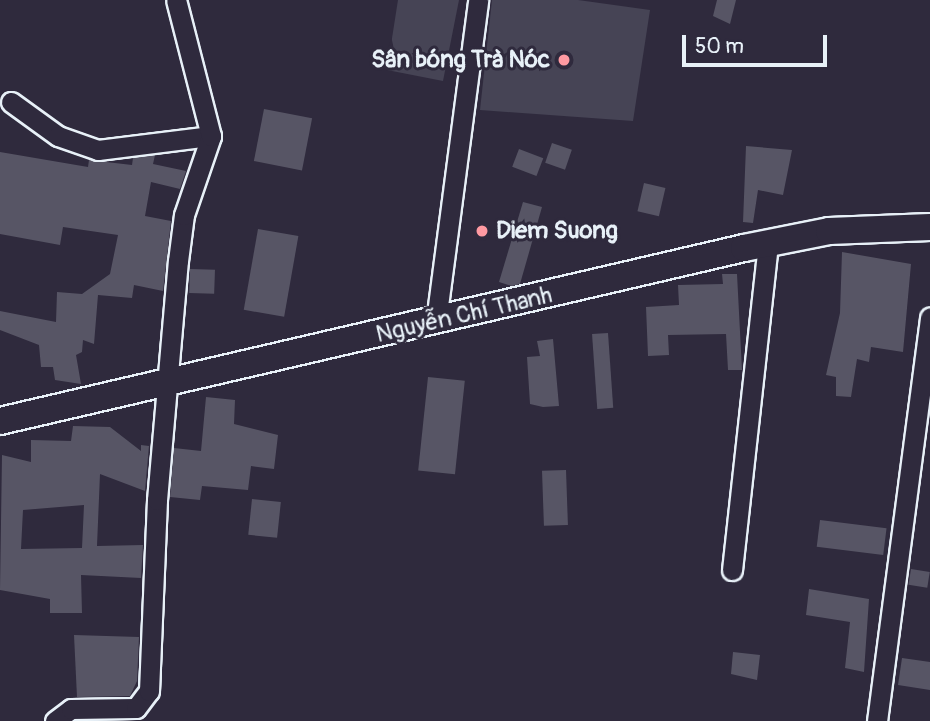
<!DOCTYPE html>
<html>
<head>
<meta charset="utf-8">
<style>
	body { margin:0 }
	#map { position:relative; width:930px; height:721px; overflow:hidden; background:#2f2a3d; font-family:Pangolin,sans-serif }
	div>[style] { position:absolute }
	.green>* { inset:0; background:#464455 }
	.building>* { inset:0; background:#575565; transform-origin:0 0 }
	.roads { filter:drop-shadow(2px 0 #e8f1f8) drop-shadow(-2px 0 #e8f1f8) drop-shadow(0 2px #e8f1f8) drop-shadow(0 -2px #e8f1f8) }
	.street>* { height:19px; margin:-9.5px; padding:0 9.5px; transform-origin:9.5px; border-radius:9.5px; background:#2f2a3d }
	.secondary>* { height:26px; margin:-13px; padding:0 13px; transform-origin:13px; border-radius:13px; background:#2f2a3d }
	.dots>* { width:19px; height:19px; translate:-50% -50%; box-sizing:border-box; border:4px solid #2f2a3d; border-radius:50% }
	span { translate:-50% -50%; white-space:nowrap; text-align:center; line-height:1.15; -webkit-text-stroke:6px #2f2a3d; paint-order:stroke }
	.poi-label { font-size:24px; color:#e8f1f8; font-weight:700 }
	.right { translate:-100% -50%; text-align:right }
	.left { translate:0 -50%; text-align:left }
	.street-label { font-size:24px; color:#e8f1f8 }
	.scale { position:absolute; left:682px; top:35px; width:145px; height:32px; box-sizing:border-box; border:4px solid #e8f1f8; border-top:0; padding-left:9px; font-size:21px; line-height:24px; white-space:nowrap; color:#e8f1f8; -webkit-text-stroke:5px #2f2a3d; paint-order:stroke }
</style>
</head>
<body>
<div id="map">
	<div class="green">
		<i style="clip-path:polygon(398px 0,459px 0,443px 81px,387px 70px)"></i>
		<i style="clip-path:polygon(492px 0,578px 0,650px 10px,633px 121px,480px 110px)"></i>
	</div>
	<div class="building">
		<i style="clip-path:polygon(717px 0,736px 0,730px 24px,713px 16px)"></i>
		<i style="left:264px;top:109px;width:49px;height:53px;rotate:11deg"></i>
		<i style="left:552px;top:143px;width:21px;height:21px;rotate:19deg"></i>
		<i style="clip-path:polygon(746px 146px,792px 150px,783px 195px,758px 190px,753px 223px,743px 222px)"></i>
		<i style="left:519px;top:149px;width:26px;height:19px;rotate:21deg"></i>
		<i style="clip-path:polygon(0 152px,88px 167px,89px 160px,132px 165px,133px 158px,155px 155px,153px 164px,186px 171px,180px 189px,151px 182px,145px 216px,171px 221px,163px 291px,134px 285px,132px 298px,98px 295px,94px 344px,83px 340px,82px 352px,76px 355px,81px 384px,55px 380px,53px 367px,41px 367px,39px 345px,0 330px,0 311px,56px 322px,57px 292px,82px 294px,110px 274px,118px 235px,63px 227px,60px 245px,0 234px)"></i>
		<i style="left:644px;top:183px;width:22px;height:29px;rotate:13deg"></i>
		<i style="clip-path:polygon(523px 202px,542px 207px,520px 284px,512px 286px,499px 282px)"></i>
		<i style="left:258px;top:229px;width:41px;height:82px;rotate:10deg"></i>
		<i style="clip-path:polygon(842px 252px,911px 264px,903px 352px,871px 347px,869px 362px,857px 359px,851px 397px,836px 396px,836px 377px,826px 375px,840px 313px)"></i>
		<i style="left:190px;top:269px;width:25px;height:24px;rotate:2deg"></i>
		<i style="clip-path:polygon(722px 274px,737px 274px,742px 370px,728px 370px,726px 334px,668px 335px,669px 355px,648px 356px,646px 307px,679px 305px,678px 285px,723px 284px)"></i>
		<i style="left:608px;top:333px;width:75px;height:16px;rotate:86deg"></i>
		<i style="clip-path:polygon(553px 339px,559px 406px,543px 407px,530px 404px,527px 357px,540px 356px,537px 341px)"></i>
		<i style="left:428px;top:377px;width:37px;height:94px;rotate:6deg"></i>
		<i style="clip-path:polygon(206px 397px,235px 400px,234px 424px,278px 435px,274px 469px,251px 466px,248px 490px,202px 486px,200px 500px,170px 497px,174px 448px,201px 451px)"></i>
		<i style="clip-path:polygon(evenodd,73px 426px,110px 427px,141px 451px,141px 445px,149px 446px,145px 491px,100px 474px,97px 546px,143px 545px,141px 578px,81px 575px,82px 613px,50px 613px,50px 599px,0 590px,2px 455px,31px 462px,31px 440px,71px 441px,73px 426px,84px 505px,82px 548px,21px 549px,23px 510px,84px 505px)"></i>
		<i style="left:566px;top:470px;width:55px;height:24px;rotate:88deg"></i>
		<i style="left:252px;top:499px;width:29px;height:36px;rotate:6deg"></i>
		<i style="left:820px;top:520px;width:67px;height:27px;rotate:7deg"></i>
		<i style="left:911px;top:569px;width:19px;height:16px;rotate:9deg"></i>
		<i style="clip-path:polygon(809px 589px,869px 599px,864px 672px,845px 668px,850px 622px,806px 615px)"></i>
		<i style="clip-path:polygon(74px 635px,139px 637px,137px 681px,130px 696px,77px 697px)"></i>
		<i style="clip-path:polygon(733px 652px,760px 655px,757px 680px,731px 674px)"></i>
		<i style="clip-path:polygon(902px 658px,930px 662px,930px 690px,898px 685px)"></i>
	</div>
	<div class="roads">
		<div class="street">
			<i style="left:11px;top:102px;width:58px;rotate:35.9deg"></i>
			<i style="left:58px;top:136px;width:42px;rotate:19.3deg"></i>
			<i style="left:98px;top:150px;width:114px;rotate:-7.1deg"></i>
			<i style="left:436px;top:321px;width:324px;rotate:-82.5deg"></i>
			<i style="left:732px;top:570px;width:328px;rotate:-83.7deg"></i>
			<i style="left:55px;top:721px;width:20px;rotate:-37deg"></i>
			<i style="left:71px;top:709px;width:65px;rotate:-0.9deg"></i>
			<i style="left:136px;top:708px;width:21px;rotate:-53deg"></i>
			<i style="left:149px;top:691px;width:191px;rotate:-87.6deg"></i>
			<i style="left:157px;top:500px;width:240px;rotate:-85deg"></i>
			<i style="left:178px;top:261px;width:46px;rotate:-82.6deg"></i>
			<i style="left:184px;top:215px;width:83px;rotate:-71.1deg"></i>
			<i style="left:211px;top:136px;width:140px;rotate:-104.4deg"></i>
			<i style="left:877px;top:721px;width:407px;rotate:-82.5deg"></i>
		</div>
		<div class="secondary">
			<i style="left:0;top:421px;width:764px;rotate:-13.09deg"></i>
			<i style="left:744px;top:248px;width:87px;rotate:-11.3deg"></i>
			<i style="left:829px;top:231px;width:101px;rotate:-2.3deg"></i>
		</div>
	</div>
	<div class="dots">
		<i style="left:564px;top:60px;background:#ff9aa2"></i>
		<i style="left:482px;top:231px;background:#ff9aa2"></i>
	</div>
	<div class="poi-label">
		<span class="right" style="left:550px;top:60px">Sân bóng Trà Nóc</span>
		<span class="left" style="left:496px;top:231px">Diem Suong</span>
	</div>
	<div class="street-label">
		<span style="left:464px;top:315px;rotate:-13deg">Nguyễn Chí Thanh</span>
	</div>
	<div class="scale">50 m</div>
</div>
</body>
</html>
